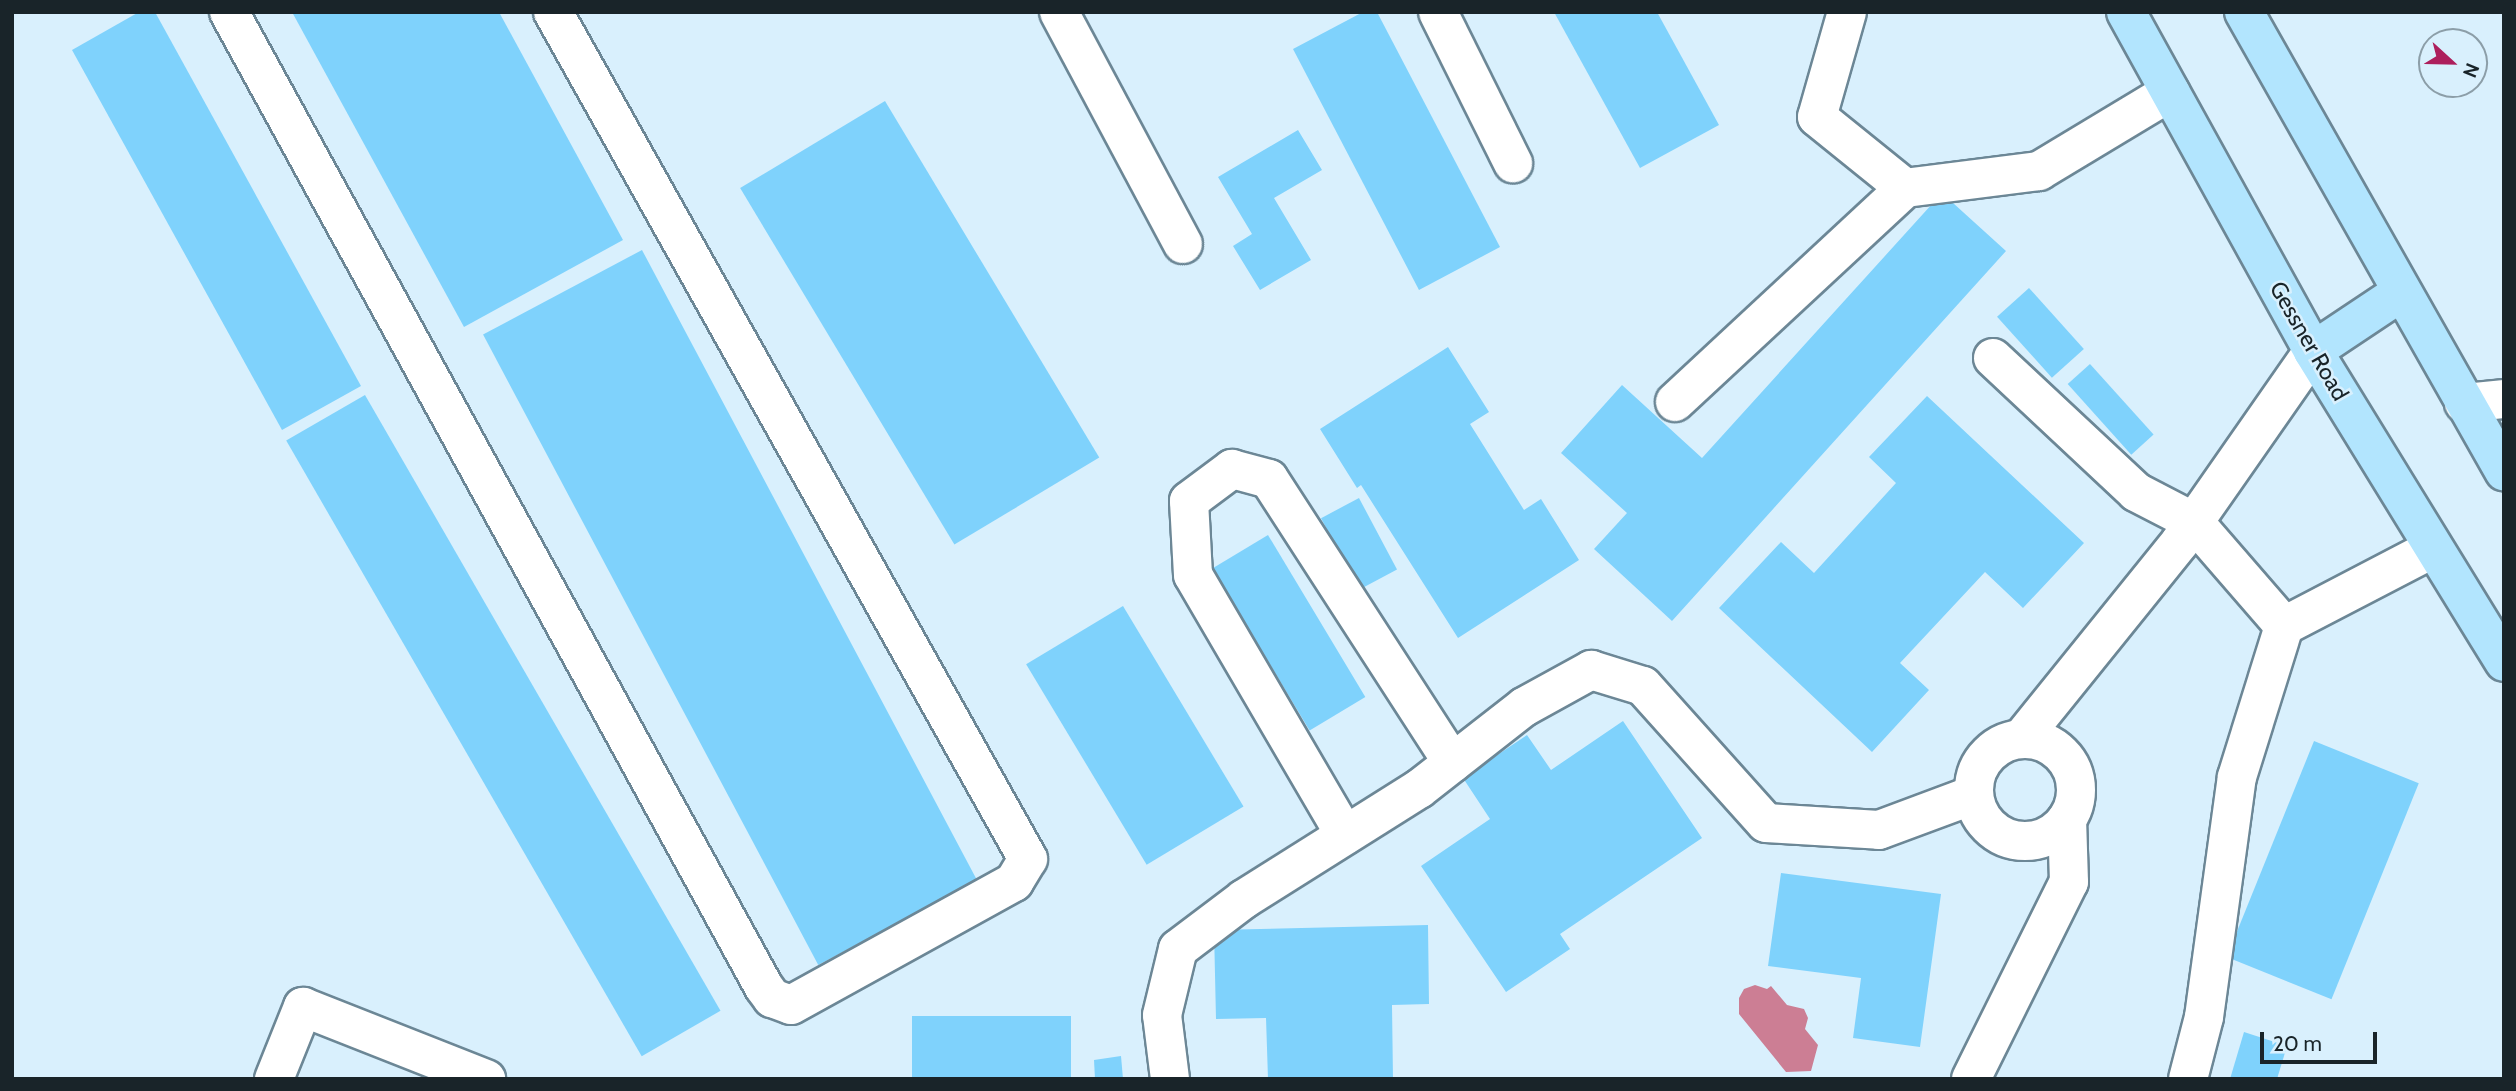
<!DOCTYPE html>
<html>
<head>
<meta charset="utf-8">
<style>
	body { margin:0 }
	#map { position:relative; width:2516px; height:1091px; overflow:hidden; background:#d9f0fd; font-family:Cabin,sans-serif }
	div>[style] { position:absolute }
	.water>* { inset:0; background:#cc7e94 }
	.building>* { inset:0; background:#7fd2fc; transform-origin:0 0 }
	.roads { filter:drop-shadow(2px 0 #6c8796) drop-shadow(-2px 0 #6c8796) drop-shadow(0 2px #6c8796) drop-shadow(0 -2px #6c8796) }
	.minor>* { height:38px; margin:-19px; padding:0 19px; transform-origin:19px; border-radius:19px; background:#fff }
	.minor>.ring { margin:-19px; padding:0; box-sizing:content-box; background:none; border:38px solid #fff; border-radius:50% }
	.major>* { height:38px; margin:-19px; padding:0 19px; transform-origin:19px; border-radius:19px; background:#b2e5fe }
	span { translate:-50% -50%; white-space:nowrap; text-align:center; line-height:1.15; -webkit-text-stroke:5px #d9f0fd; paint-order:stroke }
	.street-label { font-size:23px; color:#192429 }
	.frame { position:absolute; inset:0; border:14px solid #192429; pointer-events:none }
	.north { position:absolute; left:2418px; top:28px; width:70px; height:70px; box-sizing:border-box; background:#d9f0fd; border:2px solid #8c9ea8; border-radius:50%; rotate:112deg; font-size:19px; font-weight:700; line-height:28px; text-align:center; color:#192429 }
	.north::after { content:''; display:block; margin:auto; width:24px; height:32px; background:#ad1f5c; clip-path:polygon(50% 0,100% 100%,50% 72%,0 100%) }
	.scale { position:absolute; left:2260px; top:1032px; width:117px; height:32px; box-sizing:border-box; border:4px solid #192429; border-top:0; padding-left:9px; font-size:21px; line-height:24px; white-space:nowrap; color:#192429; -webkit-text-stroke:5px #d9f0fd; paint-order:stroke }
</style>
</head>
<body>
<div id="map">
	<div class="water">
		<i style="clip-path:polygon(1755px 985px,1767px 989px,1771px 986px,1787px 1005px,1804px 1009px,1808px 1018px,1805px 1029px,1818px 1045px,1811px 1071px,1786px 1072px,1739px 1014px,1739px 998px,1744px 989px)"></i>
	</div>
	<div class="building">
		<i style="clip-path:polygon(139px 12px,155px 12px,361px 386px,282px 430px,72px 50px)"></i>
		<i style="clip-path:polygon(292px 12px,499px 12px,623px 240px,464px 327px)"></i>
		<i style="clip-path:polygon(1363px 12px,1377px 12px,1500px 247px,1419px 290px,1293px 49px)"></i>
		<i style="clip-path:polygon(1554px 12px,1657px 12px,1719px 125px,1640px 168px)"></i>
		<i style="left:885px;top:101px;width:416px;height:169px;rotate:59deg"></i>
		<i style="clip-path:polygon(1298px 130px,1322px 170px,1274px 198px,1311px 260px,1260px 290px,1233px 246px,1252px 234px,1218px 177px)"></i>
		<i style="clip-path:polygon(1942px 193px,2006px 251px,1672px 621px,1594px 549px,1627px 513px,1561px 453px,1622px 385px,1702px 458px)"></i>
		<i style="left:642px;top:250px;width:714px;height:180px;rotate:62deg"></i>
		<i style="left:2029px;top:288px;width:82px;height:43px;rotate:48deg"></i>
		<i style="clip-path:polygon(1448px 347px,1489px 412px,1470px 424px,1524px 510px,1541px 499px,1579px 560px,1458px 638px,1361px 485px,1357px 488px,1320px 429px)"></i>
		<i style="left:2090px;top:364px;width:95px;height:30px;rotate:48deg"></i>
		<i style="left:365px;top:395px;width:711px;height:91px;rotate:60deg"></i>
		<i style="clip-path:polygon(1927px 396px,2084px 543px,2023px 608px,1985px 572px,1900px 663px,1929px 690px,1872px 752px,1719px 608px,1781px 542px,1814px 573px,1896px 483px,1869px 457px)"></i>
		<i style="left:1359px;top:498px;width:81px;height:43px;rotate:62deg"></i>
		<i style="left:1268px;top:535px;width:189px;height:65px;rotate:59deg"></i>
		<i style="left:1123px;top:606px;width:234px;height:113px;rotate:59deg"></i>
		<i style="clip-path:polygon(1623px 721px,1702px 838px,1560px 934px,1570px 949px,1506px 992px,1421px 866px,1490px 819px,1463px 778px,1527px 735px,1551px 770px)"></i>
		<i style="left:2314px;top:741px;width:113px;height:233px;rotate:22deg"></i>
		<i style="clip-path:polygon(1781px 873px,1941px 894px,1920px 1047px,1853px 1038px,1861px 978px,1768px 966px)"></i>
		<i style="clip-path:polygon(1428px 925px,1429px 1004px,1392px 1005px,1393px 1079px,1268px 1079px,1266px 1018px,1216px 1019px,1214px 930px)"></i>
		<i style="left:1071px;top:1016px;width:63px;height:159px;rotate:90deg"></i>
		<i style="clip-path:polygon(2244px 1032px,2287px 1046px,2277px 1079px,2230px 1079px)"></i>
		<i style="clip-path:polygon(1121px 1056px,1123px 1079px,1095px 1079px,1094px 1060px)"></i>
	</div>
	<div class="roads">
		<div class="minor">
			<i style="left:229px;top:12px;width:1112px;rotate:61.25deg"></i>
			<i style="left:764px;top:987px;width:14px;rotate:54deg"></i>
			<i style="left:772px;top:998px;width:20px;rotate:20deg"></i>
			<i style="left:791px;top:1005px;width:255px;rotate:-28.9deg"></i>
			<i style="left:1014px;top:882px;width:27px;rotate:-59deg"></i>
			<i style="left:1028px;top:859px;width:971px;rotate:-119.28deg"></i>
			<i style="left:1059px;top:12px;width:263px;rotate:61.9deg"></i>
			<i style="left:1438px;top:12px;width:169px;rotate:63.6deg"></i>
			<i style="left:1847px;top:12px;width:109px;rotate:105.9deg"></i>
			<i style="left:1817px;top:117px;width:113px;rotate:38.9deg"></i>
			<i style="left:1993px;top:358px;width:196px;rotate:43.1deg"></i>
			<i style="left:2136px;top:492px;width:65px;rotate:27.3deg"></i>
			<i style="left:2194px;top:522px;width:138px;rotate:49.1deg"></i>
			<i style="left:1675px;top:402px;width:314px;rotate:-42.9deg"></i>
			<i style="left:1905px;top:188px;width:135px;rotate:-7.2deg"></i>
			<i style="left:2039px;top:171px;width:153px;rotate:-31.1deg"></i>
			<i style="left:2464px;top:403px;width:40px;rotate:-5.7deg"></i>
			<i style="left:2022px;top:738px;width:252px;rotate:-51.1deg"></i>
			<i style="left:2180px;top:542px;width:233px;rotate:-55.1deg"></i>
			<i class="ring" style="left:1974px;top:739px;width:64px;height:64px"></i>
			<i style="left:1345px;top:835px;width:301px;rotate:-120.3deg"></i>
			<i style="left:1193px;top:575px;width:74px;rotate:-93.1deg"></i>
			<i style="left:1189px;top:501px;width:54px;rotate:-36.7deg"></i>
			<i style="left:1232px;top:469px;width:38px;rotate:15deg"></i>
			<i style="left:1269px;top:479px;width:338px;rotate:57.1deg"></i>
			<i style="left:274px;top:1079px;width:78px;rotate:-68.1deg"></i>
			<i style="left:303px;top:1007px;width:197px;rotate:21.5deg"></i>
			<i style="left:1170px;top:1079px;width:64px;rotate:-97.1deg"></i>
			<i style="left:1162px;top:1015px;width:68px;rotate:-76.4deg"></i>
			<i style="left:1178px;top:949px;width:83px;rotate:-37.1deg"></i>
			<i style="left:1244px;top:899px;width:207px;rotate:-32.2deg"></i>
			<i style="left:1419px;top:789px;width:133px;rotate:-38deg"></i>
			<i style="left:1524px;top:707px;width:77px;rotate:-28.9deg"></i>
			<i style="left:1591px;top:670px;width:54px;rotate:17.1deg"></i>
			<i style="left:1643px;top:686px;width:184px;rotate:48.1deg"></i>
			<i style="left:1766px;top:823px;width:113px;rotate:3.5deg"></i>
			<i style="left:1879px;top:830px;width:100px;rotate:-20.4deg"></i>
			<i style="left:1971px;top:1079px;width:220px;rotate:-63.6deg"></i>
			<i style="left:2069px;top:882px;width:63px;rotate:-91.8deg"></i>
			<i style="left:2188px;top:1079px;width:64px;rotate:-75.5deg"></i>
			<i style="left:2204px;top:1017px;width:242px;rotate:-82.2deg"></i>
			<i style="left:2237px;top:777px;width:158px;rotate:-72.7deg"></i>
			<i style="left:2284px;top:626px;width:167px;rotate:-27.5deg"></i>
		</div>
		<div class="major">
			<i style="left:2126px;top:12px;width:387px;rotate:61.1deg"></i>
			<i style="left:2313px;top:351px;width:365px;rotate:58.4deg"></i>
			<i style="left:2244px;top:12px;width:528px;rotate:60.47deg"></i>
			<i style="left:2313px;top:351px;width:105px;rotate:-33.7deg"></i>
		</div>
	</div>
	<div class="street-label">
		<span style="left:2309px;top:341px;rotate:60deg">Gessner Road</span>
	</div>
	<div class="frame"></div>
	<div class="north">N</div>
	<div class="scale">20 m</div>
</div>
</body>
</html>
